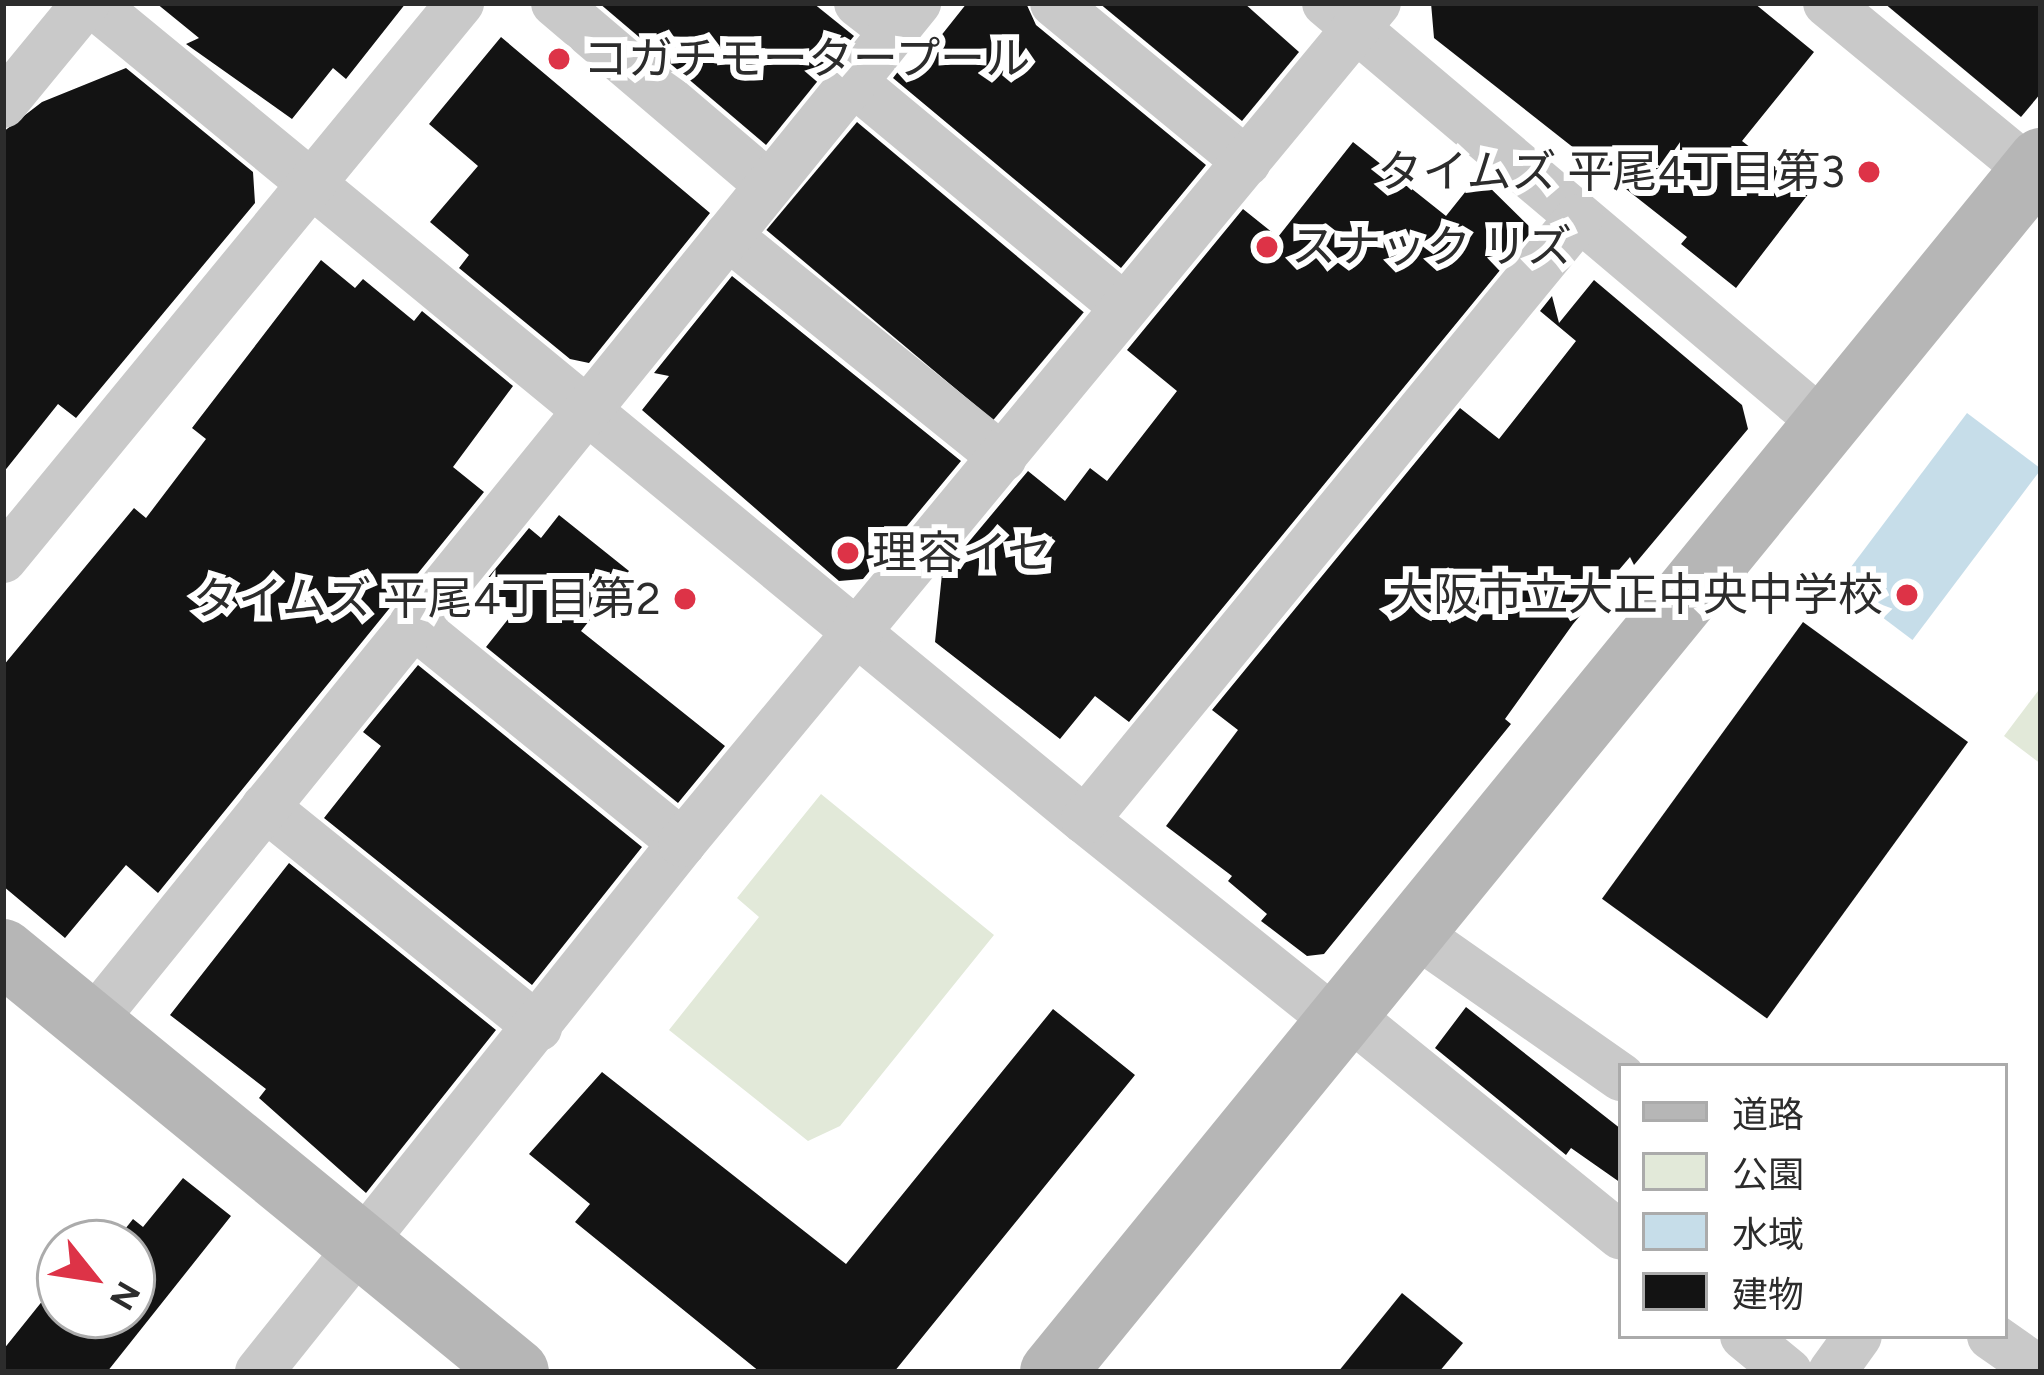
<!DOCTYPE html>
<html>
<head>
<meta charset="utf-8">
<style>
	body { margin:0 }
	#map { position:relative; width:2044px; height:1375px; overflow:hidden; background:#fff; font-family:Figtree,"Noto Sans JP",sans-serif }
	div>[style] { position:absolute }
	.green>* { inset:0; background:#e2e9d9 }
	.water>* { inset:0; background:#c6dde9; transform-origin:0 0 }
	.building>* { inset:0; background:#131313; transform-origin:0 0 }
	.street>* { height:48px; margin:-24px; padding:0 24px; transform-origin:24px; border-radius:24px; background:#c9c9c9 }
	.secondary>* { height:66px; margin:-33px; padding:0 33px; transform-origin:33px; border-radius:33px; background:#b6b6b6 }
	.dots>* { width:33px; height:33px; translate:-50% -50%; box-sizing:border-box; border:6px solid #fff; border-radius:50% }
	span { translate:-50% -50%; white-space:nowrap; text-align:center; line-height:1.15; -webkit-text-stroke:12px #fff; paint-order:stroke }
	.poi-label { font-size:45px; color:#2c2c2c }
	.left { translate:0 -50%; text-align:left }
	.right { translate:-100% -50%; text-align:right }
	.frame { position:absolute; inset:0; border:6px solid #2c2c2c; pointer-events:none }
	.legend { position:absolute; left:1618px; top:1063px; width:390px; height:276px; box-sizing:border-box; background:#fff; border:3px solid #ababab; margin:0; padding:15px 21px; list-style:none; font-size:36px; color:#2c2c2c }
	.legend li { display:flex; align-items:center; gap:24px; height:60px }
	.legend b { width:60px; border:3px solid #ababab }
	.north { position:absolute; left:36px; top:1219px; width:120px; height:120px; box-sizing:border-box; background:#fff; border:3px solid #ababab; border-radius:50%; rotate:120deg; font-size:33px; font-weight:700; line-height:48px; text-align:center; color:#2c2c2c }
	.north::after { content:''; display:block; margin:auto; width:42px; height:54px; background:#dd3347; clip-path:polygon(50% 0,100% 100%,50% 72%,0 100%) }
</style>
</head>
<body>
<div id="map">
	<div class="green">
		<i style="clip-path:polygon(2041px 687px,2041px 764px,2004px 736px)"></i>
		<i style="clip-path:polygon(821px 794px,994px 935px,840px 1126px,808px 1141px,669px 1030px,759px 917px,737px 898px)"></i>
	</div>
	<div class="water">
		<i style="left:1967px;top:413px;width:93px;height:214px;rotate:37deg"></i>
	</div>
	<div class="building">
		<i style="clip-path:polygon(156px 3px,406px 3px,346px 79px,333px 68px,292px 119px,186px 44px,199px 38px)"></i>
		<i style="clip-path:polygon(599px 3px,813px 3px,854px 36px,766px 145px)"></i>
		<i style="clip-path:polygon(967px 3px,1026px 3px,1036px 25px,1206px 165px,1121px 268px,893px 78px,900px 69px,909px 76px)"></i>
		<i style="clip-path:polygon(1099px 3px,1244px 3px,1299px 52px,1242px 121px)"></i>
		<i style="clip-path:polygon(1431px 3px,1754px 3px,1814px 52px,1742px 141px,1809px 193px,1736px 288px,1681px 244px,1687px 237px,1434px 38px)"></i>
		<i style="clip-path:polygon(1884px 3px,2041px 3px,2041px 93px,2021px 117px)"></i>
		<i style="clip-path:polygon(501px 37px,710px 213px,589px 363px,570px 359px,459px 268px,469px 255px,430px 222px,478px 166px,429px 124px)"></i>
		<i style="clip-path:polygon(126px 68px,253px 172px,255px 203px,76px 418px,58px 404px,3px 473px,3px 132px,42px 102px)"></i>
		<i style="left:857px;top:122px;width:296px;height:141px;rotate:40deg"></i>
		<i style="clip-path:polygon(1353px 142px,1446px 216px,1478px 176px,1533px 230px,1129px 722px,1095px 696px,1060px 739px,935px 642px,942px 574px,1028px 471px,1065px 501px,1090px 468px,1107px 481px,1177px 391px,1127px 350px,1243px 209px,1278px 237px)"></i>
		<i style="clip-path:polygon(321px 260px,355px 288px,363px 279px,414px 321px,422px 311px,513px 386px,453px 467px,484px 492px,158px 893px,126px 865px,65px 938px,3px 886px,3px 666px,134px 508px,146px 518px,206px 439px,192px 428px)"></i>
		<i style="clip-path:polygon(732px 276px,961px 461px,863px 579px,839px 581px,642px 410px,669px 376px,654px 373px)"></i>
		<i style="clip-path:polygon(1594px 280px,1742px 405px,1748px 429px,1634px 565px,1630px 557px,1573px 624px,1505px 719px,1511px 724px,1324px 954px,1307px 956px,1261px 921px,1267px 914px,1228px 881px,1232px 876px,1166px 826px,1238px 730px,1212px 710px,1460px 408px,1499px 439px,1576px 341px,1540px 311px,1552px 296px,1559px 323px)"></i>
		<i style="clip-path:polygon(559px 515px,629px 571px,581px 631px,725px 746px,678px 803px,486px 647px,513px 613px,481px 586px,529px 528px,541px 538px)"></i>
		<i style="left:1803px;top:622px;width:204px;height:342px;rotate:36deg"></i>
		<i style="clip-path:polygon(418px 665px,642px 847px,532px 985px,324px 818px,381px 746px,363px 732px)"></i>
		<i style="clip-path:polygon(289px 863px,496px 1030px,366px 1193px,259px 1098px,266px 1089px,170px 1015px)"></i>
		<i style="clip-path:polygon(1466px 1007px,1621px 1129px,1621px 1183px,1571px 1148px,1566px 1155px,1435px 1048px)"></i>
		<i style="clip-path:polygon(1053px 1009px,1135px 1075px,894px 1372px,760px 1372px,575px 1222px,590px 1204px,529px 1154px,602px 1072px,846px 1264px)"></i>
		<i style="clip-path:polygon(183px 1178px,231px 1216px,107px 1372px,3px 1372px,3px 1350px,60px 1279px,60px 1315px,132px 1315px,132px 1243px,114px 1243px,133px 1219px,143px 1227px)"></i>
		<i style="clip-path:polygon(1402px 1293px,1463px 1343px,1439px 1372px,1338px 1372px)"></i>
	</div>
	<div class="street">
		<i style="left:92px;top:3px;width:1286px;rotate:39.45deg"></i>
		<i style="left:1085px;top:820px;width:322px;rotate:38.7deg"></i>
		<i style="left:1336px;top:1021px;width:26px;rotate:11deg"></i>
		<i style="left:1362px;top:1026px;width:333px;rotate:39deg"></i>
		<i style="left:555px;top:3px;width:281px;rotate:40.4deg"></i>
		<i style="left:858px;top:3px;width:46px;rotate:37.9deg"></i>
		<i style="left:1054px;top:3px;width:250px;rotate:39.5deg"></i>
		<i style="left:1326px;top:3px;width:651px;rotate:40.2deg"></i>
		<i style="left:1827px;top:3px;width:266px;rotate:39.5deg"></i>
		<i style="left:853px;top:82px;width:352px;rotate:39.7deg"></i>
		<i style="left:3px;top:104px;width:131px;rotate:-50.6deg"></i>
		<i style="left:728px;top:236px;width:353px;rotate:38.9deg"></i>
		<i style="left:3px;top:559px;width:720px;rotate:-50.58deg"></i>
		<i style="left:413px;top:624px;width:347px;rotate:39.1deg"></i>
		<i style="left:265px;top:807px;width:351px;rotate:38.9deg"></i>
		<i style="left:1085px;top:820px;width:779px;rotate:-50.63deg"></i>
		<i style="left:1408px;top:928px;width:260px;rotate:35deg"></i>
		<i style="left:91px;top:1023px;width:1313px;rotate:-51deg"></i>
		<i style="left:1744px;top:1336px;width:57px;rotate:39.3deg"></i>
		<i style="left:1991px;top:1336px;width:61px;rotate:35deg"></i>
		<i style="left:259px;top:1372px;width:677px;rotate:-51.35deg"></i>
		<i style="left:682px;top:843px;width:1090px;rotate:-50.4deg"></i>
		<i style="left:1832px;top:1372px;width:44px;rotate:-54.2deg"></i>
	</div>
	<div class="secondary">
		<i style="left:3px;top:952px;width:663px;rotate:39.31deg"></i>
		<i style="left:1053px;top:1372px;width:1563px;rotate:-50.79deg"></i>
	</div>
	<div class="dots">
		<i style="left:559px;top:59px;background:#dd3347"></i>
		<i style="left:1869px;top:172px;background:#dd3347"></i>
		<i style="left:1267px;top:247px;background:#dd3347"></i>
		<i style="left:848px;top:553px;background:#dd3347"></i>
		<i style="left:1907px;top:595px;background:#dd3347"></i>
		<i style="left:685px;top:599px;background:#dd3347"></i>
	</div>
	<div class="poi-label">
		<span class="left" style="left:583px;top:59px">コガチモータープール</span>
		<span class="right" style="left:1845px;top:172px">タイムズ 平尾4丁目第3</span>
		<span class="left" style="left:1291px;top:247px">スナック リズ</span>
		<span class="left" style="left:872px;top:553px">理容イセ</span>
		<span class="right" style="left:1883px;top:595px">大阪市立大正中央中学校</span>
		<span class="right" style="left:661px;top:599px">タイムズ 平尾4丁目第2</span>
	</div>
	<div class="frame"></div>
	<ul class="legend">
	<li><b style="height:15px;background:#b6b6b6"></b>道路</li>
	<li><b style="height:33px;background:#e2e9d9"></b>公園</li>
	<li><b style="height:33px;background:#c6dde9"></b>水域</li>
	<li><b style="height:33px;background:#131313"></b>建物</li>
	</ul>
	<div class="north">N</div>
</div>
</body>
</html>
